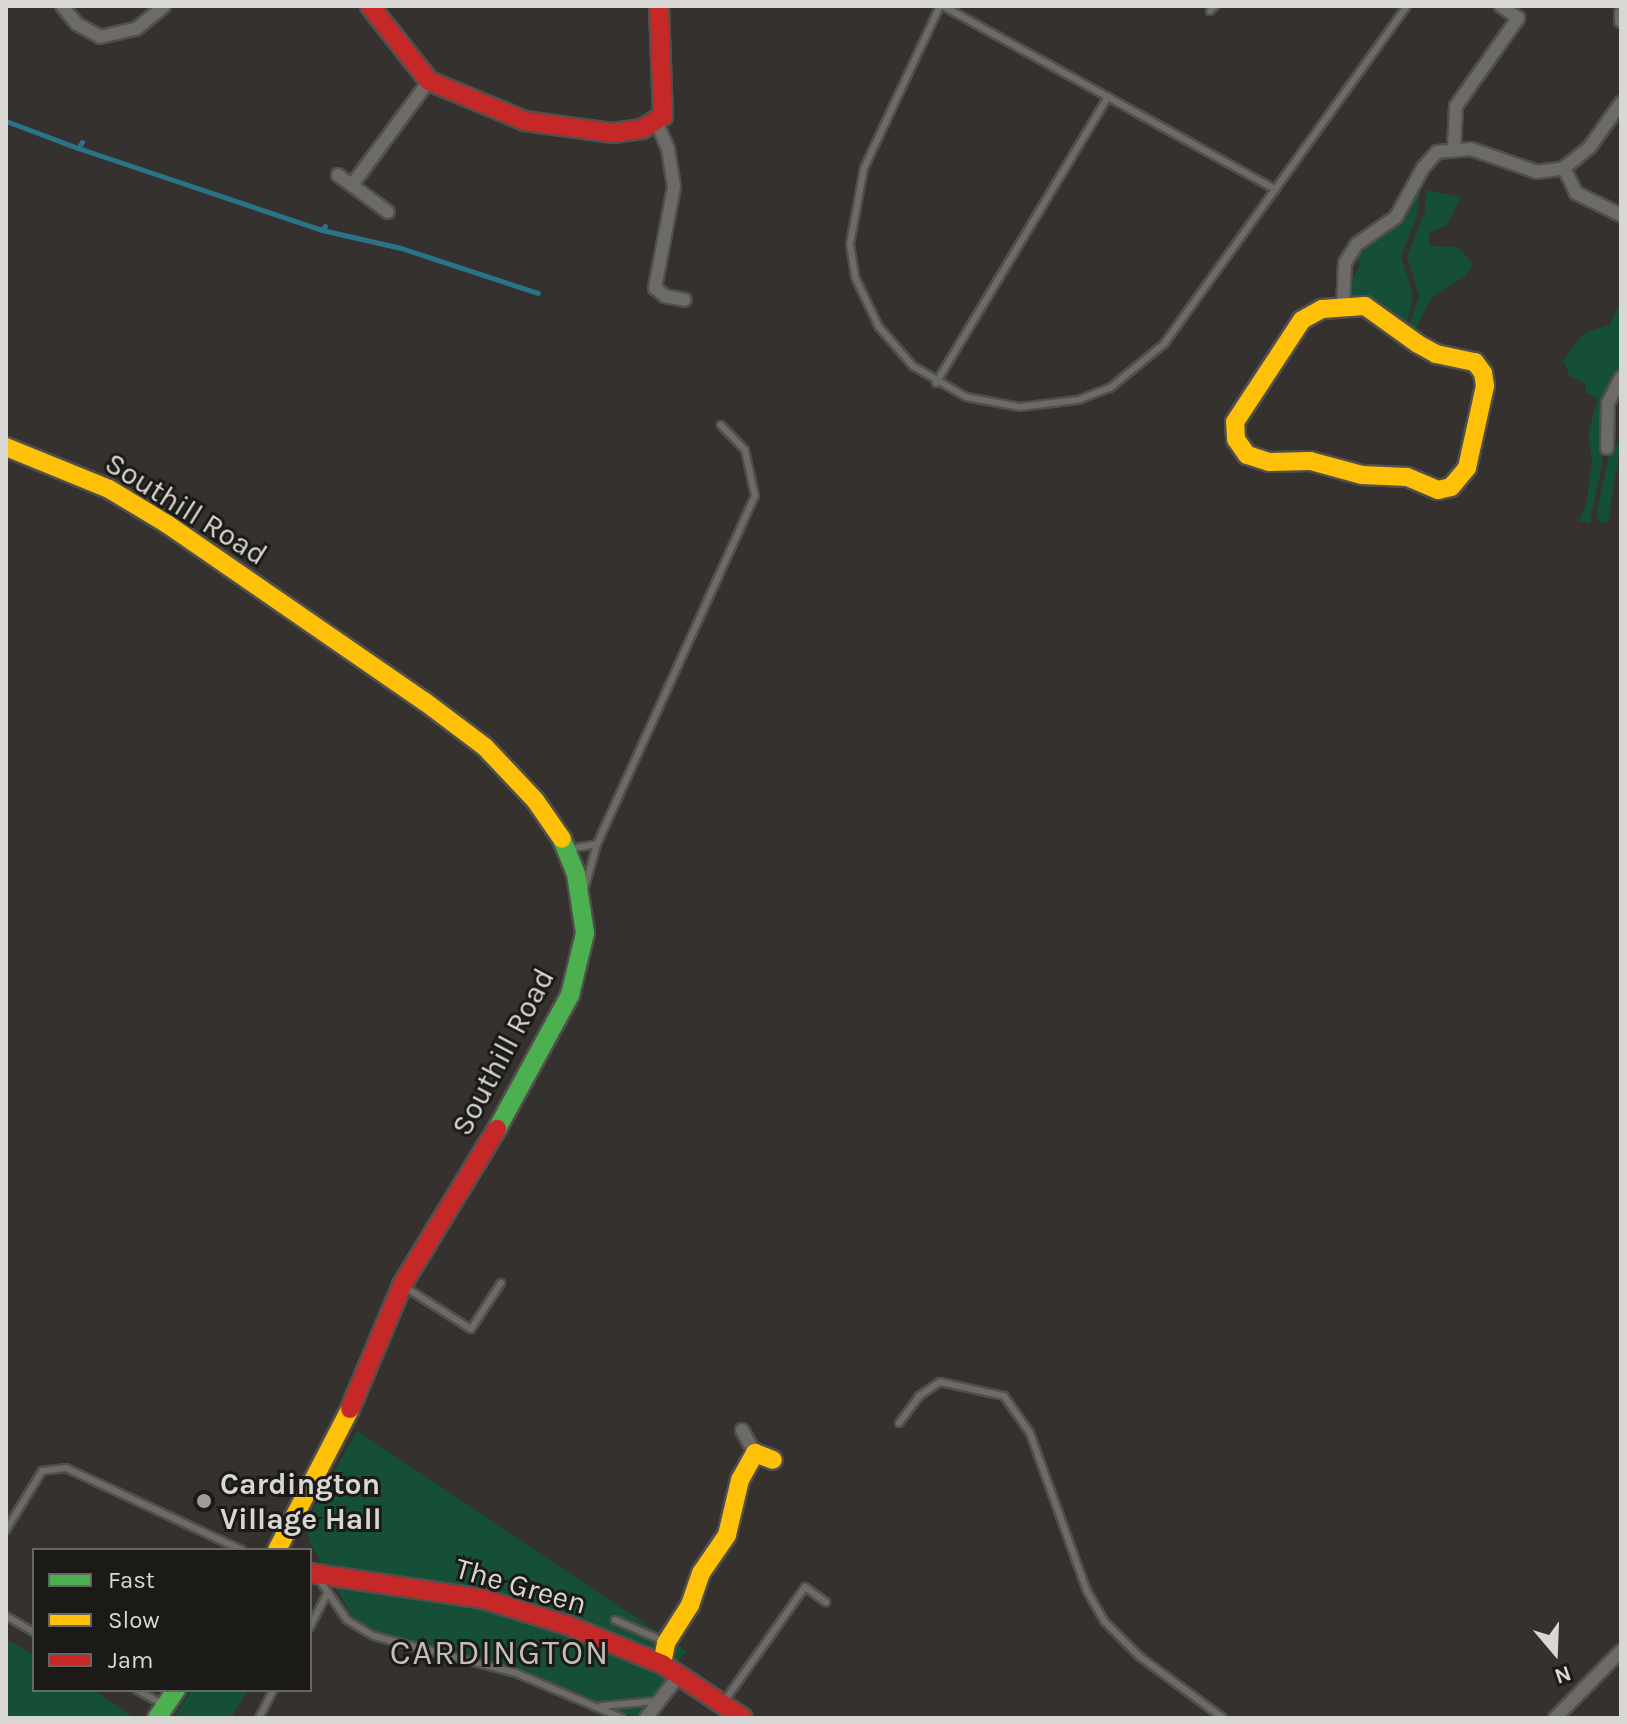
<!DOCTYPE html>
<html>
<head>
<meta charset="utf-8">
<style>
	body { margin:0 }
	#map { position:relative; width:1627px; height:1724px; overflow:hidden; background:#34312e; font-family:Karla,sans-serif }
	div>[style] { position:absolute }
	.green>* { inset:0; background:#164f37 }
	.stream>* { height:5px; margin:-2.5px; padding:0 2.5px; transform-origin:2.5px; border-radius:2.5px; background:#2a7388 }
	.roads { filter:drop-shadow(2px 0 #514f4c) drop-shadow(-2px 0 #514f4c) drop-shadow(0 2px #514f4c) drop-shadow(0 -2px #514f4c) }
	.lane>* { height:6px; margin:-3px; padding:0 3px; transform-origin:3px; border-radius:3px; background:#6c6b68 }
	.street>* { height:12px; margin:-6px; padding:0 6px; transform-origin:6px; border-radius:6px; background:#6c6b68 }
	.fast>* { height:18px; margin:-9px; padding:0 9px; transform-origin:9px; border-radius:9px; background:#4caf50 }
	.slow>* { height:18px; margin:-9px; padding:0 9px; transform-origin:9px; border-radius:9px; background:#ffc107 }
	.jam>* { height:18px; margin:-9px; padding:0 9px; transform-origin:9px; border-radius:9px; background:#c62828 }
	.dots>* { width:22px; height:22px; translate:-50% -50%; box-sizing:border-box; border:4px solid #1c1a17; border-radius:50% }
	span { translate:-50% -50%; white-space:nowrap; text-align:center; line-height:1.15; -webkit-text-stroke:6px #1c1a17; paint-order:stroke }
	.street-label { font-size:30px; color:#d9d7d3 }
	.poi-label { font-size:30px; color:#d9d7d3; font-weight:700 }
	.left { translate:0 -50%; text-align:left }
	.quarter-label { font-size:34px; color:#c3bfb7; letter-spacing:2px }
	.frame { position:absolute; inset:0; border:8px solid #d9d7d3; pointer-events:none }
	.legend { position:absolute; left:32px; top:1548px; width:280px; height:144px; box-sizing:border-box; background:#1c1a17; border:2px solid #686662; margin:0; padding:10px 14px; list-style:none; font-size:24px; color:#d9d7d3 }
	.legend li { display:flex; align-items:center; gap:16px; height:40px }
	.legend b { width:40px; border:2px solid #686662 }
	.north { position:absolute; left:1515px; top:1612px; width:80px; height:80px; -webkit-text-stroke:6px #1c1a17; paint-order:stroke; rotate:161deg; font-size:22px; font-weight:700; line-height:32px; text-align:center; color:#d9d7d3 }
	.north::after { content:''; display:block; margin:auto; width:28px; height:36px; background:#d9d7d3; clip-path:polygon(50% 0,100% 100%,50% 72%,0 100%) }
</style>
</head>
<body>
<div id="map">
	<div class="green">
		<i style="clip-path:polygon(1426px 190px,1461px 197px,1446px 226px,1428px 233px,1430px 246px,1458px 247px,1473px 264px,1466px 275px,1432px 297px,1414px 332px,1408px 329px,1419px 296px,1407px 257px,1425px 211px)"></i>
		<i style="clip-path:polygon(1420px 191px,1417px 217px,1401px 256px,1413px 296px,1407px 321px,1380px 304px,1354px 299px,1347px 289px,1360px 265px,1356px 257px,1361px 247px,1380px 239px,1405px 216px)"></i>
		<i style="clip-path:polygon(1621px 300px,1621px 368px,1605px 397px,1602px 465px,1590px 523px,1579px 521px,1587px 501px,1592px 461px,1588px 434px,1598px 399px,1585px 392px,1586px 383px,1570px 377px,1563px 360px,1584px 333px,1610px 325px)"></i>
		<i style="clip-path:polygon(1621px 442px,1608px 522px,1599px 523px,1597px 510px,1610px 450px)"></i>
		<i style="clip-path:polygon(357px 1431px,686px 1651px,636px 1718px,512px 1666px,425px 1647px,375px 1631px,354px 1619px,310px 1543px,305px 1523px)"></i>
		<i style="clip-path:polygon(6px 1639px,34px 1655px,34px 1690px,93px 1690px,136px 1718px,7px 1718px)"></i>
		<i style="clip-path:polygon(191px 1690px,248px 1690px,231px 1718px,174px 1718px)"></i>
	</div>
	<div class="stream">
		<i style="left:6px;top:121px;width:77px;rotate:20.6deg"></i>
		<i style="left:82px;top:142px;width:7px;rotate:124deg"></i>
		<i style="left:78px;top:148px;width:257px;rotate:18.6deg"></i>
		<i style="left:325px;top:226px;width:5px;rotate:127deg"></i>
		<i style="left:322px;top:230px;width:81px;rotate:12.8deg"></i>
		<i style="left:401px;top:248px;width:144px;rotate:18.2deg"></i>
	</div>
	<div class="roads">
		<div class="lane">
			<i style="left:940px;top:6px;width:179px;rotate:115.1deg"></i>
			<i style="left:864px;top:168px;width:77px;rotate:100.4deg"></i>
			<i style="left:850px;top:244px;width:33px;rotate:81deg"></i>
			<i style="left:855px;top:277px;width:55px;rotate:64.4deg"></i>
			<i style="left:879px;top:327px;width:52px;rotate:48.9deg"></i>
			<i style="left:913px;top:366px;width:61px;rotate:30.3deg"></i>
			<i style="left:966px;top:397px;width:55px;rotate:10.5deg"></i>
			<i style="left:1020px;top:407px;width:58px;rotate:-6.9deg"></i>
			<i style="left:1078px;top:400px;width:34px;rotate:-21deg"></i>
			<i style="left:1110px;top:388px;width:70px;rotate:-39.2deg"></i>
			<i style="left:1164px;top:344px;width:416px;rotate:-54.3deg"></i>
			<i style="left:943px;top:6px;width:380px;rotate:28.9deg"></i>
			<i style="left:1210px;top:11px;width:7px;rotate:-45deg"></i>
			<i style="left:936px;top:383px;width:334px;rotate:-59deg"></i>
			<i style="left:569px;top:849px;width:28px;rotate:-10deg"></i>
			<i style="left:585px;top:887px;width:45px;rotate:-74.4deg"></i>
			<i style="left:597px;top:844px;width:382px;rotate:-65.6deg"></i>
			<i style="left:755px;top:496px;width:47px;rotate:-102.3deg"></i>
			<i style="left:745px;top:450px;width:35px;rotate:-134deg"></i>
			<i style="left:405px;top:1287px;width:78px;rotate:32.5deg"></i>
			<i style="left:471px;top:1329px;width:55px;rotate:-56.9deg"></i>
			<i style="left:899px;top:1423px;width:34px;rotate:-53deg"></i>
			<i style="left:919px;top:1396px;width:25px;rotate:-34deg"></i>
			<i style="left:940px;top:1382px;width:66px;rotate:12.3deg"></i>
			<i style="left:1004px;top:1396px;width:45px;rotate:54.9deg"></i>
			<i style="left:1030px;top:1433px;width:168px;rotate:70.2deg"></i>
			<i style="left:1087px;top:1591px;width:36px;rotate:60deg"></i>
			<i style="left:1105px;top:1622px;width:48px;rotate:45deg"></i>
			<i style="left:1139px;top:1656px;width:104px;rotate:36.4deg"></i>
			<i style="left:6px;top:1530px;width:69px;rotate:-58.6deg"></i>
			<i style="left:42px;top:1471px;width:24px;rotate:-7deg"></i>
			<i style="left:66px;top:1468px;width:194px;rotate:25deg"></i>
			<i style="left:318px;top:1578px;width:51px;rotate:55.4deg"></i>
			<i style="left:347px;top:1620px;width:31px;rotate:31deg"></i>
			<i style="left:374px;top:1636px;width:147px;rotate:14.6deg"></i>
			<i style="left:516px;top:1673px;width:115px;rotate:23deg"></i>
			<i style="left:6px;top:1616px;width:32px;rotate:30deg"></i>
			<i style="left:615px;top:1620px;width:52px;rotate:23.6deg"></i>
			<i style="left:310px;top:1627px;width:37px;rotate:-63deg"></i>
			<i style="left:137px;top:1690px;width:29px;rotate:29deg"></i>
			<i style="left:723px;top:1703px;width:142px;rotate:-54.7deg"></i>
			<i style="left:805px;top:1587px;width:26px;rotate:36deg"></i>
			<i style="left:601px;top:1706px;width:56px;rotate:-5.1deg"></i>
			<i style="left:259px;top:1718px;width:31px;rotate:-63deg"></i>
		</div>
		<div class="street">
			<i style="left:62px;top:6px;width:23px;rotate:50deg"></i>
			<i style="left:77px;top:24px;width:26px;rotate:29deg"></i>
			<i style="left:100px;top:37px;width:37px;rotate:-13deg"></i>
			<i style="left:136px;top:29px;width:36px;rotate:-39deg"></i>
			<i style="left:1621px;top:13px;width:8px;rotate:90deg"></i>
			<i style="left:657px;top:123px;width:28px;rotate:67deg"></i>
			<i style="left:668px;top:149px;width:38px;rotate:81deg"></i>
			<i style="left:674px;top:187px;width:103px;rotate:100.7deg"></i>
			<i style="left:655px;top:288px;width:13px;rotate:39deg"></i>
			<i style="left:665px;top:296px;width:20px;rotate:11deg"></i>
			<i style="left:1454px;top:149px;width:43px;rotate:-87.3deg"></i>
			<i style="left:1456px;top:106px;width:108px;rotate:-54.8deg"></i>
			<i style="left:1518px;top:18px;width:21px;rotate:-145deg"></i>
			<i style="left:1564px;top:168px;width:28px;rotate:64deg"></i>
			<i style="left:1576px;top:193px;width:50px;rotate:26.1deg"></i>
			<i style="left:338px;top:175px;width:62px;rotate:36.5deg"></i>
			<i style="left:352px;top:185px;width:129px;rotate:-53.5deg"></i>
			<i style="left:1343px;top:307px;width:44px;rotate:-87.4deg"></i>
			<i style="left:1345px;top:263px;width:22px;rotate:-58deg"></i>
			<i style="left:1357px;top:244px;width:47px;rotate:-34.7deg"></i>
			<i style="left:1396px;top:217px;width:56px;rotate:-61.1deg"></i>
			<i style="left:1423px;top:168px;width:21px;rotate:-49deg"></i>
			<i style="left:1437px;top:152px;width:34px;rotate:-5deg"></i>
			<i style="left:1471px;top:149px;width:70px;rotate:19.2deg"></i>
			<i style="left:1537px;top:172px;width:27px;rotate:-8deg"></i>
			<i style="left:1564px;top:168px;width:32px;rotate:-39deg"></i>
			<i style="left:1589px;top:148px;width:55px;rotate:-54.6deg"></i>
			<i style="left:1607px;top:448px;width:45px;rotate:-88.7deg"></i>
			<i style="left:1608px;top:403px;width:29px;rotate:-63deg"></i>
			<i style="left:742px;top:1430px;width:26px;rotate:61deg"></i>
			<i style="left:646px;top:1718px;width:56px;rotate:-52.3deg"></i>
			<i style="left:1555px;top:1718px;width:94px;rotate:-45.4deg"></i>
		</div>
		<div class="fast">
			<i style="left:497px;top:1129px;width:153px;rotate:-61.4deg"></i>
			<i style="left:570px;top:995px;width:64px;rotate:-76.4deg"></i>
			<i style="left:585px;top:933px;width:60px;rotate:-98.7deg"></i>
			<i style="left:576px;top:874px;width:38px;rotate:-112deg"></i>
			<i style="left:157px;top:1718px;width:34px;rotate:-56deg"></i>
		</div>
		<div class="slow">
			<i style="left:1365px;top:306px;width:65px;rotate:35.6deg"></i>
			<i style="left:1418px;top:344px;width:21px;rotate:29deg"></i>
			<i style="left:1436px;top:354px;width:40px;rotate:12deg"></i>
			<i style="left:1475px;top:362px;width:14px;rotate:54deg"></i>
			<i style="left:1483px;top:373px;width:13px;rotate:81deg"></i>
			<i style="left:1485px;top:386px;width:84px;rotate:102.4deg"></i>
			<i style="left:1467px;top:468px;width:25px;rotate:130deg"></i>
			<i style="left:1451px;top:487px;width:13px;rotate:167deg"></i>
			<i style="left:1438px;top:490px;width:34px;rotate:-157deg"></i>
			<i style="left:1407px;top:477px;width:45px;rotate:-177.5deg"></i>
			<i style="left:1362px;top:475px;width:54px;rotate:-164.9deg"></i>
			<i style="left:1310px;top:461px;width:41px;rotate:178.6deg"></i>
			<i style="left:1269px;top:462px;width:23px;rotate:-162deg"></i>
			<i style="left:1247px;top:455px;width:19px;rotate:-125deg"></i>
			<i style="left:1236px;top:439px;width:17px;rotate:-93deg"></i>
			<i style="left:1235px;top:422px;width:122px;rotate:-56.7deg"></i>
			<i style="left:1302px;top:320px;width:23px;rotate:-29deg"></i>
			<i style="left:1322px;top:309px;width:43px;rotate:-4deg"></i>
			<i style="left:6px;top:447px;width:111px;rotate:22.2deg"></i>
			<i style="left:109px;top:489px;width:68px;rotate:31.1deg"></i>
			<i style="left:167px;top:524px;width:312px;rotate:34.6deg"></i>
			<i style="left:424px;top:701px;width:76px;rotate:37deg"></i>
			<i style="left:485px;top:747px;width:73px;rotate:46.7deg"></i>
			<i style="left:535px;top:800px;width:47px;rotate:55.3deg"></i>
			<i style="left:277px;top:1550px;width:159px;rotate:-62.6deg"></i>
			<i style="left:662px;top:1664px;width:21px;rotate:-79deg"></i>
			<i style="left:666px;top:1643px;width:45px;rotate:-57.7deg"></i>
			<i style="left:690px;top:1605px;width:34px;rotate:-71deg"></i>
			<i style="left:701px;top:1573px;width:46px;rotate:-55.6deg"></i>
			<i style="left:727px;top:1535px;width:57px;rotate:-76.7deg"></i>
			<i style="left:740px;top:1480px;width:31px;rotate:-61deg"></i>
			<i style="left:755px;top:1453px;width:19px;rotate:21deg"></i>
		</div>
		<div class="jam">
			<i style="left:370px;top:6px;width:95px;rotate:51.8deg"></i>
			<i style="left:429px;top:81px;width:104px;rotate:22.6deg"></i>
			<i style="left:525px;top:121px;width:89px;rotate:7.8deg"></i>
			<i style="left:613px;top:133px;width:29px;rotate:-8deg"></i>
			<i style="left:642px;top:129px;width:25px;rotate:-32deg"></i>
			<i style="left:663px;top:116px;width:110px;rotate:-92.1deg"></i>
			<i style="left:350px;top:1409px;width:134px;rotate:-67.2deg"></i>
			<i style="left:402px;top:1285px;width:183px;rotate:-58.7deg"></i>
			<i style="left:310px;top:1573px;width:175px;rotate:8.5deg"></i>
			<i style="left:483px;top:1599px;width:88px;rotate:17.2deg"></i>
			<i style="left:567px;top:1625px;width:103px;rotate:22.3deg"></i>
			<i style="left:662px;top:1664px;width:97px;rotate:33.7deg"></i>
		</div>
	</div>
	<div class="dots">
		<i style="left:204px;top:1501px;background:#9f9d99"></i>
	</div>
	<div class="street-label">
		<span style="left:186px;top:509px;rotate:32deg">Southill Road</span>
		<span style="left:503px;top:1052px;rotate:-62deg">Southill Road</span>
		<span style="left:521px;top:1586px;rotate:16deg">The Green</span>
	</div>
	<div class="poi-label">
		<span class="left" style="left:220px;top:1501px">Cardington<br>Village Hall</span>
	</div>
	<div class="quarter-label">
		<span style="left:500px;top:1654px">CARDINGTON</span>
	</div>
	<div class="frame"></div>
	<ul class="legend">
	<li><b style="height:10px;background:#4caf50"></b>Fast</li>
	<li><b style="height:10px;background:#ffc107"></b>Slow</li>
	<li><b style="height:10px;background:#c62828"></b>Jam</li>
	</ul>
	<div class="north">N</div>
</div>
</body>
</html>
